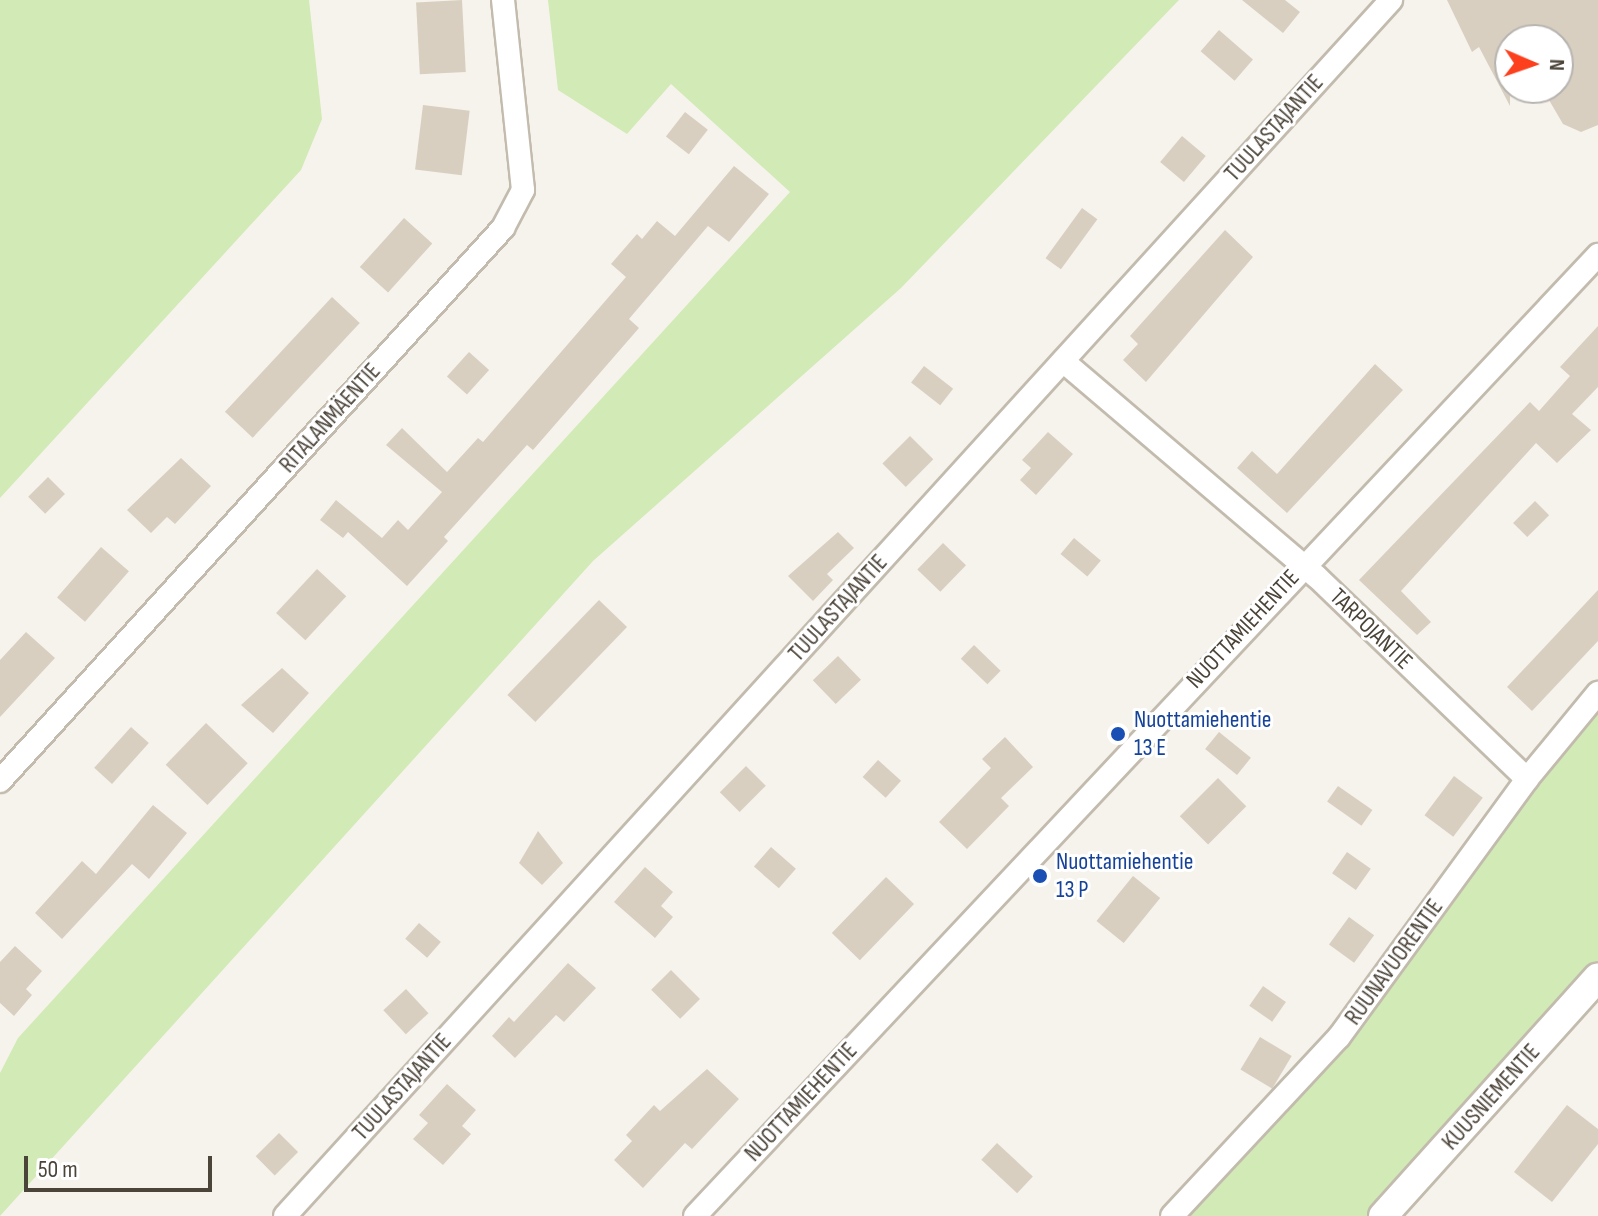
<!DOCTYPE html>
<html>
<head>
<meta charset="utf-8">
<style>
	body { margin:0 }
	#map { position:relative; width:1598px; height:1216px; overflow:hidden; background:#f6f3ec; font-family:"Sofia Sans Condensed",sans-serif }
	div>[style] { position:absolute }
	.green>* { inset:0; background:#d2eab5 }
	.building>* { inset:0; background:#d8cfc1; transform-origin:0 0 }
	.roads { filter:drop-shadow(2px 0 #c2bbae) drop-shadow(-2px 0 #c2bbae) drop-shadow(0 2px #c2bbae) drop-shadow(0 -2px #c2bbae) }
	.minor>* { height:22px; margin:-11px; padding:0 11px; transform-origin:11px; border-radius:11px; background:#fff }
	.tertiary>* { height:28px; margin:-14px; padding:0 14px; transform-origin:14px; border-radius:14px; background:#fff }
	.dots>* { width:22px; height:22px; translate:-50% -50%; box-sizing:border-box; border:4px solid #fff; border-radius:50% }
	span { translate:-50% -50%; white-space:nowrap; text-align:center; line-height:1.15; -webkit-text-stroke:6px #fff; paint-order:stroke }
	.street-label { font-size:24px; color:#4b4439 }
	.transit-label { font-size:24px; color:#164399 }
	.left { translate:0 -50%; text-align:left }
	.north { position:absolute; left:1494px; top:24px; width:80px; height:80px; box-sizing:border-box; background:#fff; border:2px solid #b7b4b0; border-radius:50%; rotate:92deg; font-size:22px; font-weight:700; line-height:32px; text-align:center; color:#4b4439 }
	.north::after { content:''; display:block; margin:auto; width:28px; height:36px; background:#fc3f1d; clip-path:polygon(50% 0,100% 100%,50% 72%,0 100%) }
	.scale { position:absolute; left:24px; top:1156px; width:188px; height:36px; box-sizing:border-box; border:4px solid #4b4439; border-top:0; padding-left:10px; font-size:24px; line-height:28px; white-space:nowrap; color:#4b4439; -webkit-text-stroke:6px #fff; paint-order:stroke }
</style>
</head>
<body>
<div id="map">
	<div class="green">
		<i style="clip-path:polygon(0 0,309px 0,322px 119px,301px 170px,0 498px)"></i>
		<i style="clip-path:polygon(548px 0,1179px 0,901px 288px,593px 561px,0 1216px,0 1073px,18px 1038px,790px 192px,671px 84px,627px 134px,558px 90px)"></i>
		<i style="clip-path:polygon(1598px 693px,1598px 977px,1383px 1216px,1172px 1216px,1339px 1037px)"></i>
	</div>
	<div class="building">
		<i style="left:462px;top:0;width:72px;height:46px;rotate:87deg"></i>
		<i style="clip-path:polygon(1242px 0,1285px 0,1300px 12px,1283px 33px)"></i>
		<i style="clip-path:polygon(1447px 0,1598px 0,1598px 125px,1581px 132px,1563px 124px,1542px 88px,1558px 88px,1558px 40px,1510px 40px,1510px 106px,1479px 47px,1472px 52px)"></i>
		<i style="left:1219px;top:30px;width:45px;height:28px;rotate:41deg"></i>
		<i style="left:423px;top:105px;width:47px;height:65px;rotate:7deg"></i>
		<i style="left:685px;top:112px;width:29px;height:31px;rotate:38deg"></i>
		<i style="left:1182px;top:136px;width:31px;height:34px;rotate:40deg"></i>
		<i style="clip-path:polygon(734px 166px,769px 194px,729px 242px,708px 226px,629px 319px,639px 328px,533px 450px,527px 445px,444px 537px,448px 541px,407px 586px,348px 532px,343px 538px,320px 520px,336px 500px,382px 538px,398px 520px,408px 530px,442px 492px,386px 445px,402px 428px,447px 472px,478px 438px,483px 442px,626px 277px,611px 264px,637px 234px,642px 239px,657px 221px,675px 236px)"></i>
		<i style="left:1082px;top:208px;width:19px;height:62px;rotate:36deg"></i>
		<i style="left:404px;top:218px;width:38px;height:66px;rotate:42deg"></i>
		<i style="clip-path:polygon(1225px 230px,1253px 257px,1146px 382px,1123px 360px,1138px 344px,1130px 336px)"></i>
		<i style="left:332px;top:297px;width:38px;height:157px;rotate:43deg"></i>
		<i style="clip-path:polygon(1598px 326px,1598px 387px,1572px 414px,1591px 430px,1557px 463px,1536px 443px,1401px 591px,1431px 622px,1417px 635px,1359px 580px,1530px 402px,1539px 411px,1570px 376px,1560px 367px)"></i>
		<i style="left:469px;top:352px;width:27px;height:33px;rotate:42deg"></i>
		<i style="clip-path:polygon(1375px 364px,1403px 390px,1287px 513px,1237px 468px,1252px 451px,1277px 474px)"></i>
		<i style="left:924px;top:366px;width:37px;height:21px;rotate:38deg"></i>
		<i style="clip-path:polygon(1048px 432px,1073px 454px,1036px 495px,1020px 480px,1031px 468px,1022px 460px)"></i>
		<i style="left:910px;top:436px;width:33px;height:39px;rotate:45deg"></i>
		<i style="clip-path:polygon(181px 458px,211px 486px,175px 524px,167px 517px,151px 533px,127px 510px)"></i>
		<i style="left:48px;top:477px;width:24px;height:28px;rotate:45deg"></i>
		<i style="left:1535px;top:501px;width:20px;height:31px;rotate:45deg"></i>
		<i style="clip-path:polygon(838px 532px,854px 548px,827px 574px,833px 580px,813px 601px,788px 576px)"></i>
		<i style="left:1074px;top:538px;width:35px;height:21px;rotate:40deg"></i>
		<i style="left:943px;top:543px;width:32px;height:37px;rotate:44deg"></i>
		<i style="left:101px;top:547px;width:37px;height:67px;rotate:41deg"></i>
		<i style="left:317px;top:569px;width:40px;height:60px;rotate:43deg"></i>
		<i style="clip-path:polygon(1598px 590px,1598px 641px,1532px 711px,1507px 687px)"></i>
		<i style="left:599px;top:600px;width:39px;height:132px;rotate:44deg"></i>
		<i style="clip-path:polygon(26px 632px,55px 658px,0 717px,0 660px)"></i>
		<i style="left:974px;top:645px;width:37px;height:19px;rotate:44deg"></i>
		<i style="left:838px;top:656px;width:33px;height:35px;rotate:46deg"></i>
		<i style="clip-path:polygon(282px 668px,309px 693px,273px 733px,241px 705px)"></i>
		<i style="left:206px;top:723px;width:58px;height:58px;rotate:44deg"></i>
		<i style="left:131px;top:727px;width:24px;height:55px;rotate:42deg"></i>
		<i style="left:1219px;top:732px;width:41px;height:22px;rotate:39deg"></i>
		<i style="clip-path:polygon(1005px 737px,1033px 767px,1001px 798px,1009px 806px,967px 849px,939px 822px,991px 768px,982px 759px)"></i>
		<i style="left:878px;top:760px;width:31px;height:23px;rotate:42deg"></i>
		<i style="left:746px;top:766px;width:28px;height:37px;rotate:45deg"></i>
		<i style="left:1454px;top:776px;width:36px;height:49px;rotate:37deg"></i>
		<i style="left:1218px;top:778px;width:40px;height:54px;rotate:45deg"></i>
		<i style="left:1338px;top:786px;width:42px;height:19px;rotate:35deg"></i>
		<i style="clip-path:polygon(153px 805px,187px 833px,149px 879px,132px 864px,62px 939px,35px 913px,82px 861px,96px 874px)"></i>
		<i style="clip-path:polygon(538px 831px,563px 863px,542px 885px,519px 863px)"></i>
		<i style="left:771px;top:847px;width:33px;height:26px;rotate:41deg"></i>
		<i style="left:1347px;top:852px;width:29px;height:26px;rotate:35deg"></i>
		<i style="clip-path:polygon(645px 867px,673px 892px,661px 906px,673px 917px,655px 938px,614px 902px)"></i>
		<i style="left:1133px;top:876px;width:35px;height:58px;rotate:39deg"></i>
		<i style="left:886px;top:877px;width:39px;height:78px;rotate:44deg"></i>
		<i style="left:1349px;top:917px;width:31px;height:34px;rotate:36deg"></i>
		<i style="left:419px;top:923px;width:29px;height:21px;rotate:41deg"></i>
		<i style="clip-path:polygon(15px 946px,42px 971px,26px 989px,32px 995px,14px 1016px,0 1003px,0 962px)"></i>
		<i style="clip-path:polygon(568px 963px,596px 988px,564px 1022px,556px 1015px,515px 1058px,492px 1036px,509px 1017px,514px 1022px)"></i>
		<i style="left:671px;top:970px;width:41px;height:28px;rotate:45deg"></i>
		<i style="left:1263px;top:986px;width:28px;height:24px;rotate:35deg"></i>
		<i style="left:406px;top:989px;width:33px;height:31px;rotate:47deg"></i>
		<i style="left:1260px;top:1037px;width:37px;height:38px;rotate:31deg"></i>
		<i style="clip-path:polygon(707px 1069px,739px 1099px,692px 1149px,685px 1143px,643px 1188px,614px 1160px,632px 1141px,626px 1135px,654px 1105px,660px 1111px)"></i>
		<i style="clip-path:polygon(447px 1084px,476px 1110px,462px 1126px,471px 1134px,443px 1165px,413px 1139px,428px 1123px,419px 1115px)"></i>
		<i style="clip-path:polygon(1567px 1105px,1598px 1129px,1598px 1144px,1552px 1202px,1514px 1172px)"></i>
		<i style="left:279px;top:1133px;width:27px;height:33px;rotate:45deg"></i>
		<i style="left:997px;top:1143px;width:49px;height:23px;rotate:43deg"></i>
	</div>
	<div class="roads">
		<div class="minor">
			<i style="left:1063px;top:361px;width:332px;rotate:40.4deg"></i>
			<i style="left:1316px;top:576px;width:293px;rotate:43.9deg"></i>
			<i style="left:0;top:781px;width:748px;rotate:-47.71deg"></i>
			<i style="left:503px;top:228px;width:43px;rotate:-62.2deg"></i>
			<i style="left:523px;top:190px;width:191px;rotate:-96deg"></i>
			<i style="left:285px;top:1216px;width:1644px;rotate:-47.71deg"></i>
			<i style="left:695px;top:1216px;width:1319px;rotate:-46.78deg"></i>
			<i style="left:1172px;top:1216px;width:245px;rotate:-47deg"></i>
			<i style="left:1339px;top:1037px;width:319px;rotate:-53.9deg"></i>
			<i style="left:1527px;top:779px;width:112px;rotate:-50.5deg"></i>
		</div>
		<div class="tertiary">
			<i style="left:1383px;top:1216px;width:321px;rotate:-48deg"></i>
		</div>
	</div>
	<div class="dots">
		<i style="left:1118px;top:734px;background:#1a4fb4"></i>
		<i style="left:1040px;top:876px;background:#1a4fb4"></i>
	</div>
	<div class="street-label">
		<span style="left:1274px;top:128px;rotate:-48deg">TUULASTAJANTIE</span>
		<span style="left:330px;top:418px;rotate:-48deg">RITALANMÄENTIE</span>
		<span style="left:838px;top:608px;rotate:-48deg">TUULASTAJANTIE</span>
		<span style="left:1243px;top:629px;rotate:-47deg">NUOTTAMIEHENTIE</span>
		<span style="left:1371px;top:629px;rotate:44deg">TARPOJANTIE</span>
		<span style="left:1394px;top:962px;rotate:-54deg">RUUNAVUORENTIE</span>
		<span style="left:402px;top:1087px;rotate:-48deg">TUULASTAJANTIE</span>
		<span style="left:1491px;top:1097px;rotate:-48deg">KUUSNIEMENTIE</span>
		<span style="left:801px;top:1102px;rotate:-47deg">NUOTTAMIEHENTIE</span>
	</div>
	<div class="transit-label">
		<span class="left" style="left:1134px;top:734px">Nuottamiehentie<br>13 E</span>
		<span class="left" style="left:1056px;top:876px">Nuottamiehentie<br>13 P</span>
	</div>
	<div class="north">N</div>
	<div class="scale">50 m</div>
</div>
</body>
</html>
